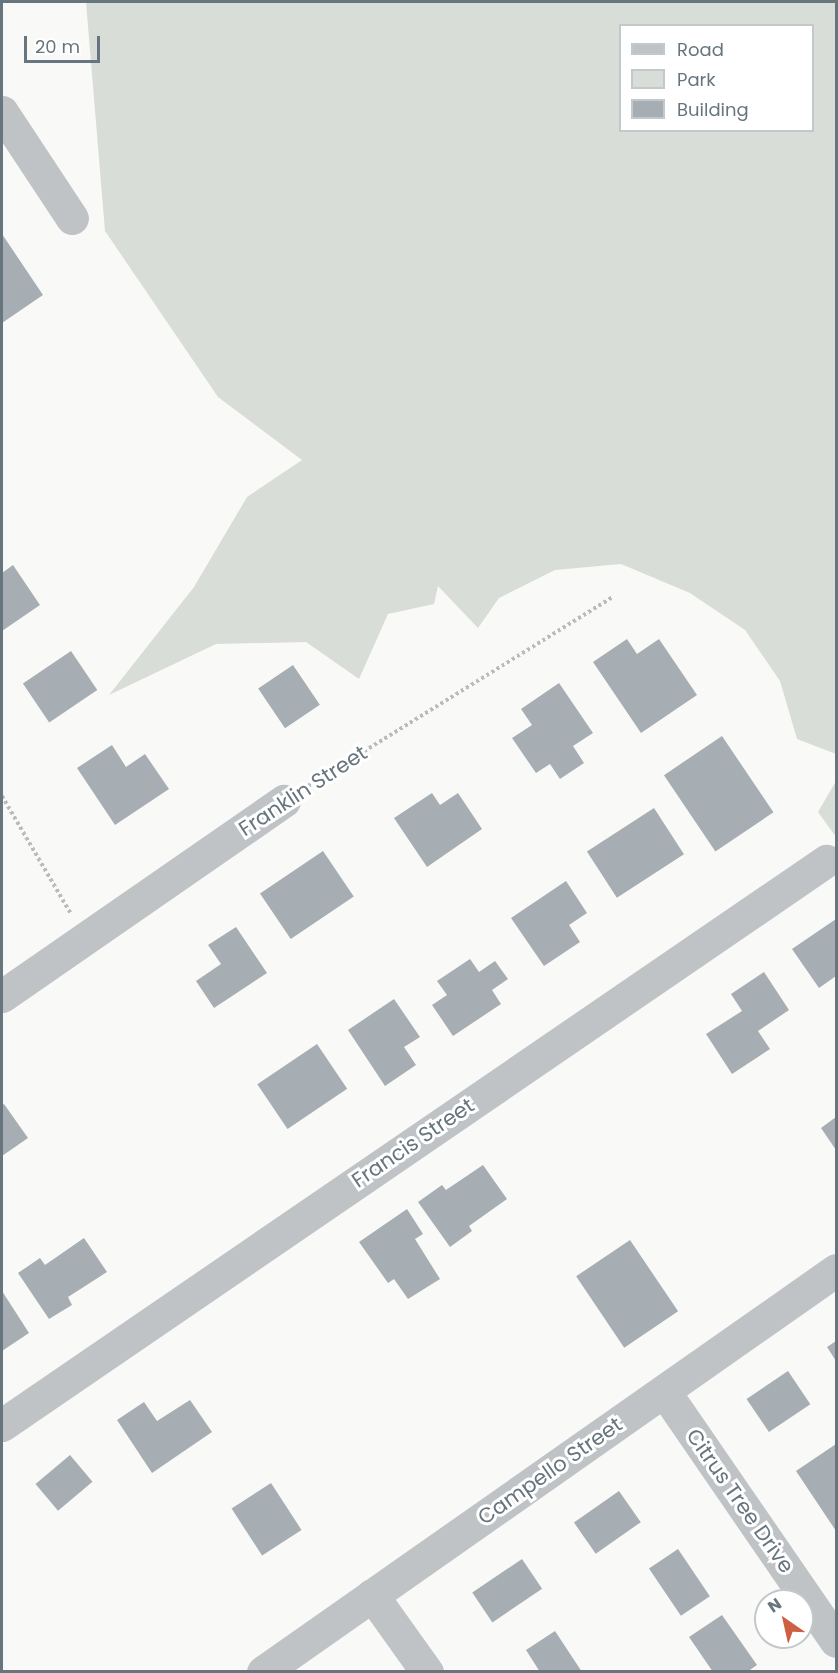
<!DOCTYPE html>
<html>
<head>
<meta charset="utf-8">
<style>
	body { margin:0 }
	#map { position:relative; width:838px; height:1673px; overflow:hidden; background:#f9f9f7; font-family:Poppins,sans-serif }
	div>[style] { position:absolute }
	.green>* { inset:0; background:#d9ddd7 }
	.building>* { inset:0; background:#a7aeb3; transform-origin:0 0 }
	.path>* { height:4px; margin-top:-2px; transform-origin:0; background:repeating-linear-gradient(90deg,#b9bcbe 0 3px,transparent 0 6px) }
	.minor>* { height:33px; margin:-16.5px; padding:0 16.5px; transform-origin:16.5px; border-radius:16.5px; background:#bfc3c6 }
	span { translate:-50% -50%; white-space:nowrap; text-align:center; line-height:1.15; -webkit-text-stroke:6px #fff; paint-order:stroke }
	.street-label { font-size:21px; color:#67757e }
	.frame { position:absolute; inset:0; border:3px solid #67757e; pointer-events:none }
	.legend { position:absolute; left:619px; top:24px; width:195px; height:108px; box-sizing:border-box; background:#fff; border:2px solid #c2c8cb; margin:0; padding:8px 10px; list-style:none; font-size:18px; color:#67757e }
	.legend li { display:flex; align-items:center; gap:12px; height:30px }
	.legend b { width:30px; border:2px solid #c2c8cb }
	.north { position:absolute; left:754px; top:1589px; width:60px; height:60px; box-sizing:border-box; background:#fff; border:2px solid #c2c8cb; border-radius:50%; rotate:326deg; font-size:16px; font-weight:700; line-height:24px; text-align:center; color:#67757e }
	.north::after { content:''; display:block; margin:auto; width:21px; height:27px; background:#cd5f43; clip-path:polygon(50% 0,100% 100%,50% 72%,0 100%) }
	.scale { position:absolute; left:24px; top:36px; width:76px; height:27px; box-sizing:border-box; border:3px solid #67757e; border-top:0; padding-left:8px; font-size:18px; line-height:21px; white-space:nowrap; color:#67757e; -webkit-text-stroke:4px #fff; paint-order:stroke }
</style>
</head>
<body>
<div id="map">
	<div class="green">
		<i style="clip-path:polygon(evenodd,86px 2px,836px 2px,836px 754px,797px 739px,780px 681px,745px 630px,690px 593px,621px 564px,555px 570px,499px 598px,478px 628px,438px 586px,434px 604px,388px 614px,359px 679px,306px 642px,216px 644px,109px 695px,194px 587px,247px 497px,302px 460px,218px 397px,105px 231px,86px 2px,620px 26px,812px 26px,812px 130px,620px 130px,620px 26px)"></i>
		<i style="clip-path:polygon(836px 781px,836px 837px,818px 812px)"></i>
	</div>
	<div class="building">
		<i style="clip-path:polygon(2px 234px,43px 295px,2px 323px)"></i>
		<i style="clip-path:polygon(13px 565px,40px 605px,2px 631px,2px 573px)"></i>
		<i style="clip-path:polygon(627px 639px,637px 654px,659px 639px,697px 695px,641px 733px,593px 662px)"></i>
		<i style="left:71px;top:651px;width:47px;height:58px;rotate:56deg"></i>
		<i style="left:293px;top:665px;width:48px;height:42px;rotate:56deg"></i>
		<i style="clip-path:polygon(559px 683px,593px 733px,573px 746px,584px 763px,560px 779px,550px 764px,536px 773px,512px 738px,532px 725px,521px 709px)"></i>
		<i style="left:722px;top:736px;width:92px;height:70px;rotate:56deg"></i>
		<i style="clip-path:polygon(112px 745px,126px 767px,145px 754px,169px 789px,115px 825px,77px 768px)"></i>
		<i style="clip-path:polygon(432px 793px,440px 805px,458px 793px,482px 829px,427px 867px,394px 818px)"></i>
		<i style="left:654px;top:808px;width:55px;height:80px;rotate:57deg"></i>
		<i style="left:323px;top:851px;width:55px;height:76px;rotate:56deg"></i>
		<i style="clip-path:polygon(566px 881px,587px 913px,569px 925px,580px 942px,544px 966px,511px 918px)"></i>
		<i style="clip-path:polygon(836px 919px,836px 976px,819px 988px,792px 949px)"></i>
		<i style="clip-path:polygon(236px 927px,267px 973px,214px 1008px,196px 981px,221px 964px,208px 945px)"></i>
		<i style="clip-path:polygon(470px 959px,479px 972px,495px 961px,508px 979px,492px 990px,501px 1004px,453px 1036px,432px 1005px,447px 995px,437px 981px)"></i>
		<i style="clip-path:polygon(764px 972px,789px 1010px,758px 1031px,770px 1049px,732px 1074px,706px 1034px,742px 1011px,731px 994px)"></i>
		<i style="clip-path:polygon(394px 999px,420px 1037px,404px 1047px,416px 1065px,385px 1086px,348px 1030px)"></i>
		<i style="left:317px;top:1044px;width:54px;height:72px;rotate:56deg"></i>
		<i style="clip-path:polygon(4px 1104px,28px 1138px,2px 1156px,2px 1105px)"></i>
		<i style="clip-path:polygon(836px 1117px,836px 1150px,821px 1128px)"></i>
		<i style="clip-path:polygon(483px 1165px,507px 1199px,469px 1226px,472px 1231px,450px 1247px,418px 1202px,442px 1185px,446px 1190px)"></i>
		<i style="clip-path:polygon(407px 1209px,423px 1234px,415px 1239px,440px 1279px,408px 1299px,394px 1279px,388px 1283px,359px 1242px)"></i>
		<i style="clip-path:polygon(84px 1238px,107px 1272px,68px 1297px,72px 1305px,49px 1319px,18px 1273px,40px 1258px,45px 1265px)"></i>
		<i style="left:630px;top:1240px;width:86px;height:65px;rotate:56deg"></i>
		<i style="clip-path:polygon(2px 1291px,29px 1333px,2px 1351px)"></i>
		<i style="clip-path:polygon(836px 1341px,836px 1361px,827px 1347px)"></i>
		<i style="left:788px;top:1371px;width:40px;height:50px;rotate:56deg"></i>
		<i style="clip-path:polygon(190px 1400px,212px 1432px,152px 1473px,117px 1420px,144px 1402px,157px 1421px)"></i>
		<i style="clip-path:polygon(836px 1444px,836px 1531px,796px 1471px)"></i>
		<i style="left:70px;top:1455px;width:35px;height:45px;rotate:50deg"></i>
		<i style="left:271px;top:1483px;width:56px;height:47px;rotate:57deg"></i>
		<i style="left:619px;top:1491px;width:38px;height:55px;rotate:55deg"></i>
		<i style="left:678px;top:1549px;width:57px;height:35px;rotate:56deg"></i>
		<i style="left:522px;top:1559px;width:36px;height:60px;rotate:56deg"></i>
		<i style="clip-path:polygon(722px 1615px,757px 1665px,747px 1672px,713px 1672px,689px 1637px)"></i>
		<i style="clip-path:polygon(555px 1631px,582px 1672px,540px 1672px,526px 1650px)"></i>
	</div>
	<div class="path">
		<i style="left:308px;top:786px;width:359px;rotate:-31.8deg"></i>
		<i style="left:2px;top:796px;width:137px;rotate:59.7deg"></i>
	</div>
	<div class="minor">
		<i style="left:2px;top:112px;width:127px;rotate:56.6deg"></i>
		<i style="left:2px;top:996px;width:343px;rotate:-34.7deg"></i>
		<i style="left:664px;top:1391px;width:303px;rotate:55.5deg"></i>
		<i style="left:2px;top:1425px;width:999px;rotate:-34.39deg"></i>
		<i style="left:372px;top:1595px;width:95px;rotate:54.5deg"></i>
		<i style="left:263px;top:1672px;width:700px;rotate:-35.05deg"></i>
	</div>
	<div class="street-label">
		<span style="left:303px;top:791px;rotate:-33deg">Franklin Street</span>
		<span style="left:413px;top:1143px;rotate:-34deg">Francis Street</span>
		<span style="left:550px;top:1471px;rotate:-35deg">Campello Street</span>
		<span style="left:740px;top:1501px;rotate:55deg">Citrus Tree Drive</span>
	</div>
	<div class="frame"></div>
	<ul class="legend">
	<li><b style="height:8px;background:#bfc3c6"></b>Road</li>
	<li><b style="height:16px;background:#d9ddd7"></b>Park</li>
	<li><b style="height:16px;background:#a7aeb3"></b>Building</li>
	</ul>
	<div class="north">N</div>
	<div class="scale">20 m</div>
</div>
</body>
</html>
